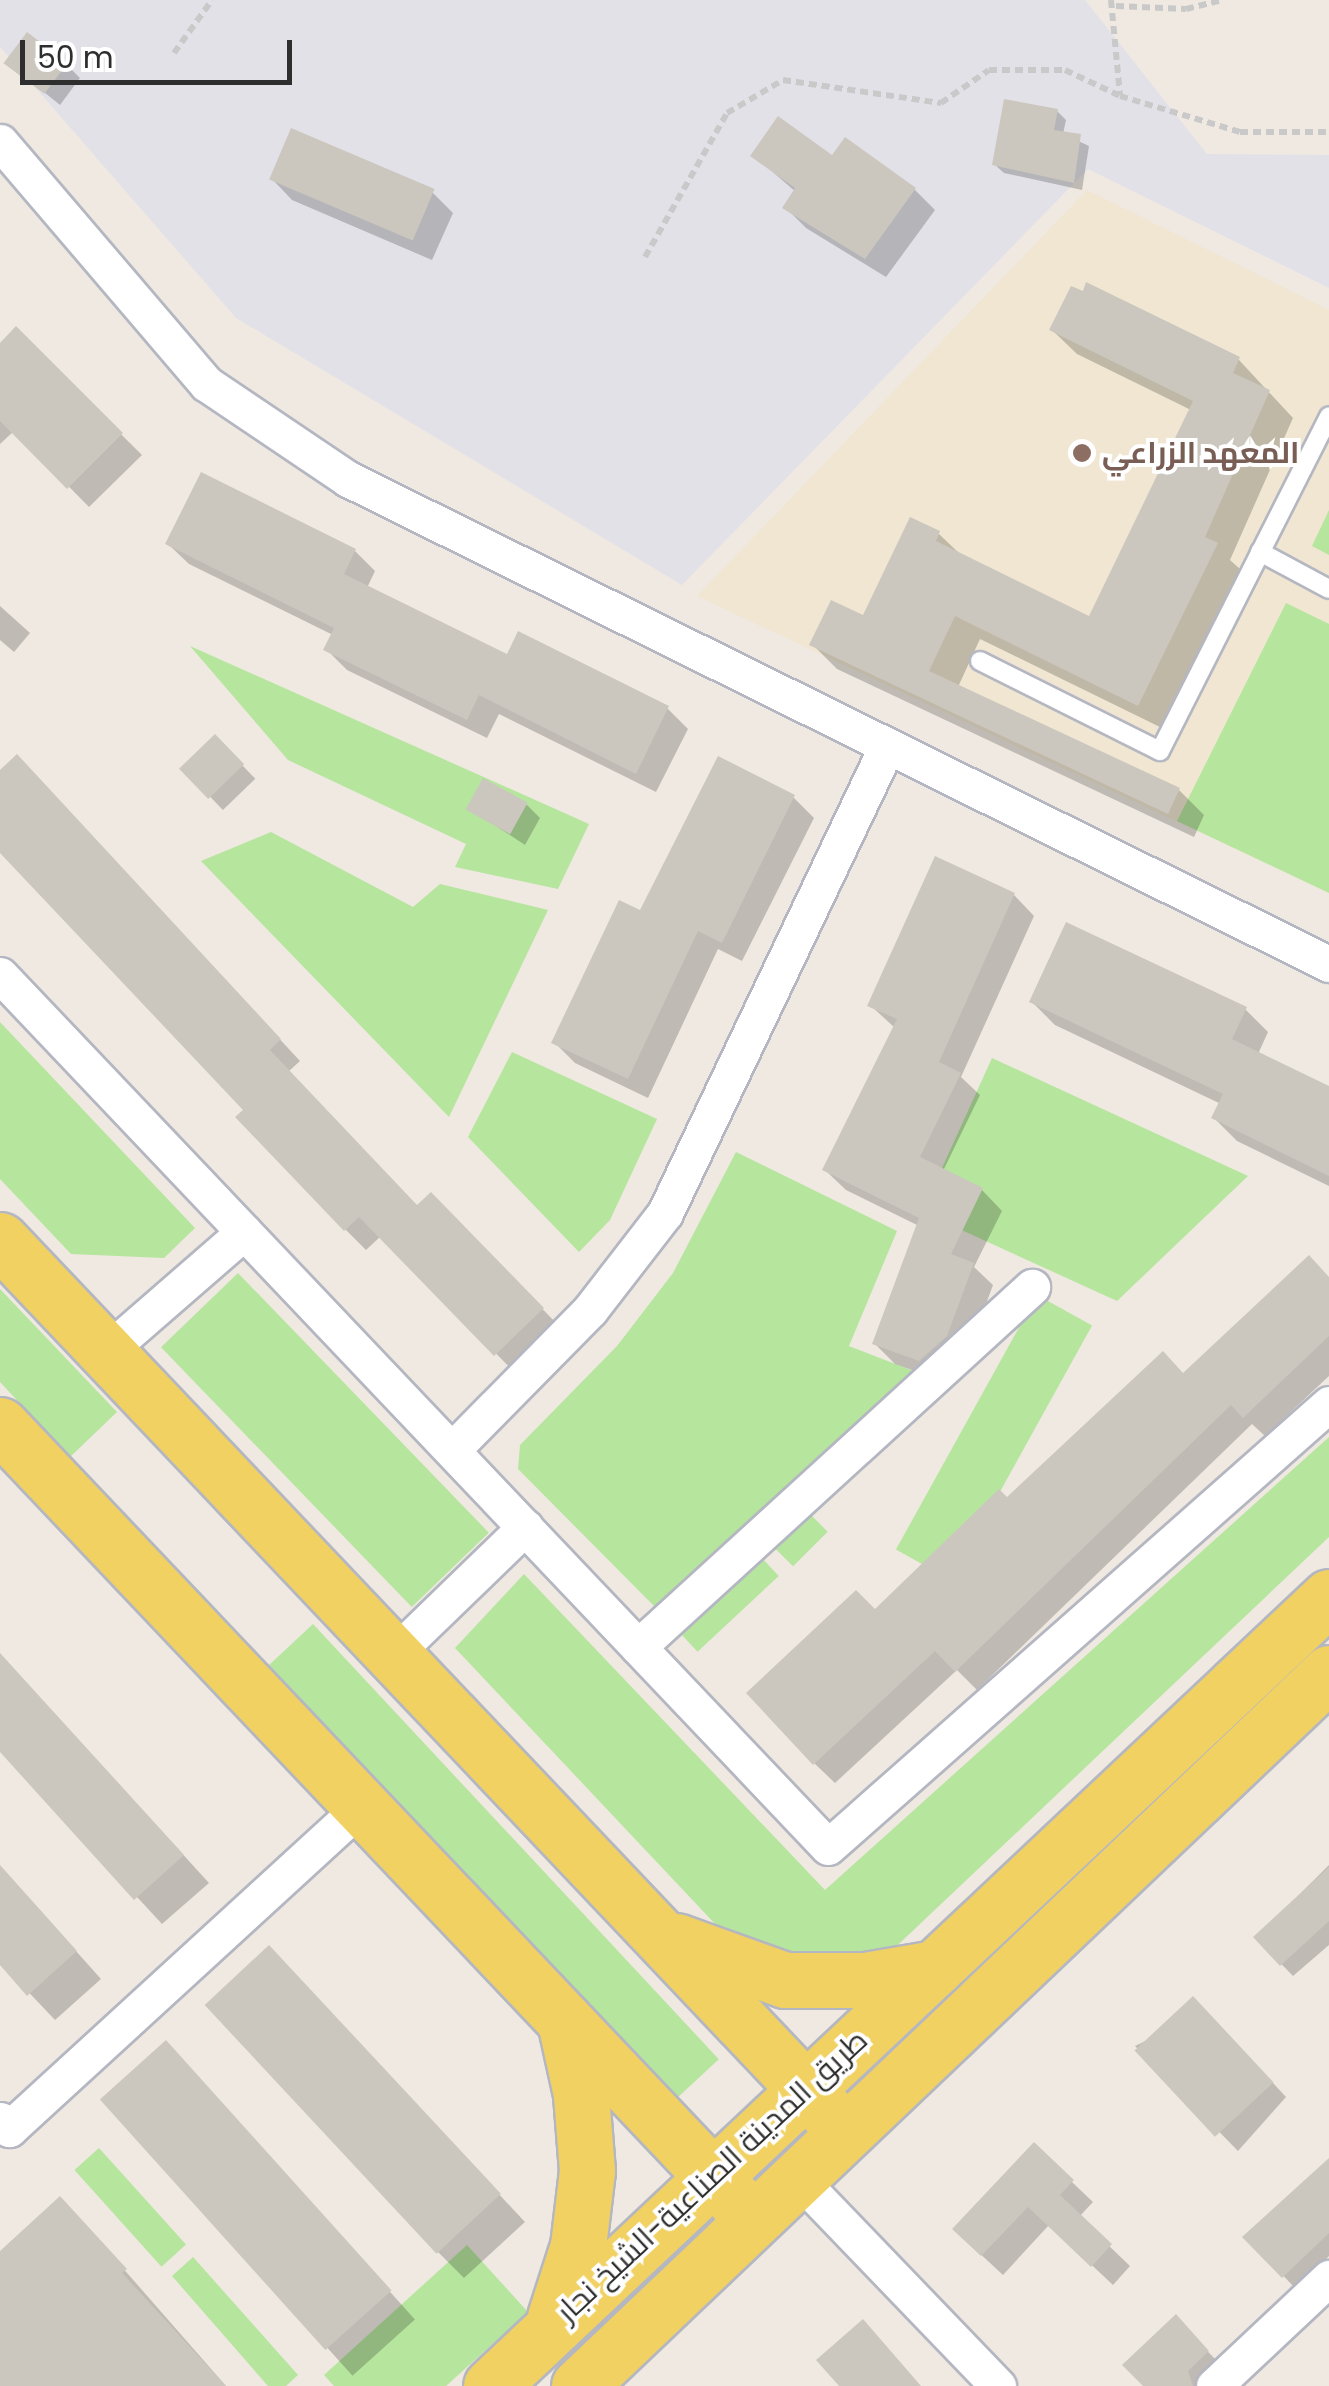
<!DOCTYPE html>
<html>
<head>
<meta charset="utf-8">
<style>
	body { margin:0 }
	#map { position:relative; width:1329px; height:2386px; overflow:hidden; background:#efe9e1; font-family:Poppins,Cairo,sans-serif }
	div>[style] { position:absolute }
	.industrial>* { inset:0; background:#e3e1e8 }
	.education>* { inset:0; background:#f0e6d1 }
	.green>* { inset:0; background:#b6e59e; transform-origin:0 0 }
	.shadow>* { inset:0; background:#0003; transform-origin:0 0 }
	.building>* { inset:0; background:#cbc7bf; transform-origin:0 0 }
	.path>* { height:6px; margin-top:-3px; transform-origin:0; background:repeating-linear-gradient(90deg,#c9c9c9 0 8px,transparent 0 13px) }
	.roads { filter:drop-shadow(2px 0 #b4b7c1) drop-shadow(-2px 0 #b4b7c1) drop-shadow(0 2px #b4b7c1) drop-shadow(0 -2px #b4b7c1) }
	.lane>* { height:18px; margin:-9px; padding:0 9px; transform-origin:9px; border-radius:9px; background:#fff }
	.street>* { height:35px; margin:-17.5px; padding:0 17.5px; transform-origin:17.5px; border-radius:17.5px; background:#fff }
	.primary>* { height:55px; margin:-27.5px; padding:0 27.5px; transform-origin:27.5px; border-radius:27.5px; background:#f2d163 }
	.dots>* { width:28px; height:28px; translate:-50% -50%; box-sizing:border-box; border:5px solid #fff; border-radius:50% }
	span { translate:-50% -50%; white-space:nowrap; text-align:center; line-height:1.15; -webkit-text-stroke:8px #fff; paint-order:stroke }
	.education-label { font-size:30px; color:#785e54; font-weight:700 }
	.left { translate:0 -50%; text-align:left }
	.street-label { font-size:30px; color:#2e2e2e }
	.scale { position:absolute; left:20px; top:40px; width:272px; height:45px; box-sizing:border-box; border:5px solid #2e2e2e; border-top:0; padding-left:12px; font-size:30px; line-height:35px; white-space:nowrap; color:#2e2e2e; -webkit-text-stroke:8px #fff; paint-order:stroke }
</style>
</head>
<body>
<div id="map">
	<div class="industrial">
		<i style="clip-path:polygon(0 0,1085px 0,1207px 154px,1329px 155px,1329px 288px,1088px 169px,682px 585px,236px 318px,0 47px)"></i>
	</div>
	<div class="education">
		<i style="clip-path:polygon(1087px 190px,1329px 310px,1329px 893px,697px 596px)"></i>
	</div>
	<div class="green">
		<i style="clip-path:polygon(1329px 510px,1329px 555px,1312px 546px)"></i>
		<i style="clip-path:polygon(1286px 603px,1329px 624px,1329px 893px,1177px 821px)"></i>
		<i style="clip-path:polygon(190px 646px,589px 824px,558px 889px,455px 867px,466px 844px,288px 760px)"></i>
		<i style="clip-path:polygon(271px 832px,413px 907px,440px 884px,548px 910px,449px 1117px,201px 861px)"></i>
		<i style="clip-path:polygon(0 1022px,195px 1228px,164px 1258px,71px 1254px,0 1179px)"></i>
		<i style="clip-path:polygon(512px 1052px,657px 1119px,610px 1220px,579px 1252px,468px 1137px)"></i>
		<i style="clip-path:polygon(992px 1058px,1248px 1176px,1117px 1301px,922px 1212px)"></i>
		<i style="clip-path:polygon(736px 1152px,897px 1231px,849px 1346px,916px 1372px,656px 1608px,518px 1469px,520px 1445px,617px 1346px,673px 1273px)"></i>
		<i style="left:238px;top:1273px;width:361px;height:107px;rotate:46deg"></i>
		<i style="clip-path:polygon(0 1289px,117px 1412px,70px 1457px,0 1382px)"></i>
		<i style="left:1037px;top:1295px;width:63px;height:291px;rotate:29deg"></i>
		<i style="clip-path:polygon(1329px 1437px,1329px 1537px,865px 1976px,795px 1966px,717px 1926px,455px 1648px,524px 1574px,825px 1890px)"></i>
		<i style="left:810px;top:1514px;width:25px;height:49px;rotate:45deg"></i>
		<i style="left:761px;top:1557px;width:26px;height:111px;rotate:47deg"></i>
		<i style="left:313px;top:1624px;width:595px;height:60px;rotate:47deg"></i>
		<i style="left:99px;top:2148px;width:130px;height:33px;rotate:48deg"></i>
		<i style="clip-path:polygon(467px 2245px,528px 2312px,446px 2386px,334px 2386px,324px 2375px)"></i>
		<i style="clip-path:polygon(193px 2257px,298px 2375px,286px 2386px,268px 2386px,172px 2276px)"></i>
	</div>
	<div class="shadow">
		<i style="clip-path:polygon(8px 63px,67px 65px,80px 78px,60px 105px)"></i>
		<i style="clip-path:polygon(1057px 111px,1066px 120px,1063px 134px,1089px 146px,1082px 190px,1004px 173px,994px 164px)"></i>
		<i style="clip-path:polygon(754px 156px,832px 158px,914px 189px,935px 210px,886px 277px,806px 228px,785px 207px,796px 192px)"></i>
		<i style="clip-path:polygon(272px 179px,432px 192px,453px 213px,432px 260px,292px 200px)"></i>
		<i style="clip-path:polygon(16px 330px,142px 455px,89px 507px,14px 431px,0 444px,0 346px)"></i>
		<i style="clip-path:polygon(1052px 330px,1239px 360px,1293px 418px,1230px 560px,1241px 570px,1164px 729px,980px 639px,958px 687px,1179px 790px,1204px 815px,1194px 837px,837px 669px,812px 644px,865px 618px,939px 534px,962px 556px,1090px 619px,1191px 410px,1077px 354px)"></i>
		<i style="clip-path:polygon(168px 544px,355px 551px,375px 571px,367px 588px,508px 657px,667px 708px,688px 729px,656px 792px,499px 714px,487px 738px,347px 670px,326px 649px,333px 635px,189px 564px)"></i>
		<i style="clip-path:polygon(0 606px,30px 633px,14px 652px,0 640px)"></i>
		<i style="left:215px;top:737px;width:58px;height:45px;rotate:46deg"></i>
		<i style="clip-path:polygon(719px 760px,794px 798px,814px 818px,742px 961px,718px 949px,648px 1098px,575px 1063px,554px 1042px,641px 913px)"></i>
		<i style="clip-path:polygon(0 773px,37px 777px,300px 1061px,288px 1072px,418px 1208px,431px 1195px,562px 1329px,516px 1374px,381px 1236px,366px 1250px,346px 1230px,238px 1117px,246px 1110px,0 849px)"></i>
		<i style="clip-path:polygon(527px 805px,540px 818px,525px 845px,470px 809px)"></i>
		<i style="clip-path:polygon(936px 860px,1014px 895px,1034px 916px,961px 1077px,980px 1095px,943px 1171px,982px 1190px,1002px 1211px,974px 1267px,993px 1285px,967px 1356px,940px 1380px,895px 1364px,875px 1344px,919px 1226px,846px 1190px,825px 1170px,895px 1028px,870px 1005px)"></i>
		<i style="clip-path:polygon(1032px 1002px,1245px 1009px,1268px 1032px,1258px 1054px,1329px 1088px,1329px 1186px,1237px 1141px,1214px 1118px,1221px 1104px,1055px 1025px)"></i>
		<i style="clip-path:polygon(1329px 1279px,1329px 1376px,1265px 1436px,1252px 1424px,977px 1690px,957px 1670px,835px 1783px,814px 1763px,876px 1612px,1007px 1500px)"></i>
		<i style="clip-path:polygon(0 1654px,209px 1883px,162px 1924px,0 1749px)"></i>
		<i style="clip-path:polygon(1329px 1865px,1329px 1945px,1293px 1976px,1256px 1938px)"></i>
		<i style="clip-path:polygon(0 1866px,101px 1979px,55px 2020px,0 1962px)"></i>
		<i style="clip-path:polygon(295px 1975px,525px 2222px,464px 2278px,437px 2251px)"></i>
		<i style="clip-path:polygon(1207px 2012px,1286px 2097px,1238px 2151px,1135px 2046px)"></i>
		<i style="left:166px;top:2043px;width:372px;height:84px;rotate:48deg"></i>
		<i style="clip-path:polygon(1034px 2146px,1093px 2202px,1079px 2217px,1130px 2266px,1113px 2285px,1049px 2225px,1003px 2275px,975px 2249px)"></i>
		<i style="clip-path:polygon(1329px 2161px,1329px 2256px,1295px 2288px,1246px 2237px)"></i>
		<i style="clip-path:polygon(86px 2226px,226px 2386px,0 2386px,0 2254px)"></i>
		<i style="clip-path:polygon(1175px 2318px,1219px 2363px,1199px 2386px,1146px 2386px)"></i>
	</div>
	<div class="building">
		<i style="left:27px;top:32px;width:51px;height:39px;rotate:37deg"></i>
		<i style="clip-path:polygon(1004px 99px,1058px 109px,1054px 130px,1081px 134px,1074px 183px,992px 165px)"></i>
		<i style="clip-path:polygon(778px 116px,832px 155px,845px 137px,916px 188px,865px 259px,782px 208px,795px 188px,750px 156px)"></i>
		<i style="left:291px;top:128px;width:156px;height:56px;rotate:23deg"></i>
		<i style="clip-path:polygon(1086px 282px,1240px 357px,1233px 373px,1270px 390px,1205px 537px,1218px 543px,1138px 706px,955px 616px,929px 671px,1180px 788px,1168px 814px,809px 645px,831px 600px,863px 615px,910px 517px,940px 531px,936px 541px,1089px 616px,1193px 401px,1049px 330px,1071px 286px,1083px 291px)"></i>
		<i style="clip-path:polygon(16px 326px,123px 433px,67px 489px,0 421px,0 343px)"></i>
		<i style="clip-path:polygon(201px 472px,356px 549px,344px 574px,507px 654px,518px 631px,669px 706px,636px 774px,479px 695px,467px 720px,323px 650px,334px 628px,165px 544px)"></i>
		<i style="left:215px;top:734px;width:42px;height:50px;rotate:46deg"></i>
		<i style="clip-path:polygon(17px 754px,281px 1039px,270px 1050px,417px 1205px,431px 1192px,544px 1308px,494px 1356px,359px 1217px,344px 1231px,235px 1117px,243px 1110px,0 853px,0 770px)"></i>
		<i style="clip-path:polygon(718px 756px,795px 795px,722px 943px,698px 931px,628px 1079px,551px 1043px,619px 900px,640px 910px)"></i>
		<i style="left:483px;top:778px;width:51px;height:36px;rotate:29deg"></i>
		<i style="clip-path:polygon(935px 856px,1015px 893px,939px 1062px,961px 1073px,920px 1157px,983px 1188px,951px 1254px,974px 1263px,947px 1336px,919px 1361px,872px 1344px,919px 1218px,822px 1170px,897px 1019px,867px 1006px)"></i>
		<i style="clip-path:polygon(1066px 922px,1247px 1007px,1232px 1039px,1329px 1086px,1329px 1176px,1211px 1118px,1223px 1094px,1029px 1002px)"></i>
		<i style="clip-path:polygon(1309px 1255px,1329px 1277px,1329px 1336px,1243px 1418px,1231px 1405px,955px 1672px,935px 1651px,813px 1765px,746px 1693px,856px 1590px,875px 1609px,999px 1489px,1007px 1497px,1163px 1351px,1183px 1373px)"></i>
		<i style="clip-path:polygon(0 1653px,184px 1855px,134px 1900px,0 1752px)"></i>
		<i style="clip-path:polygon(0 1865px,77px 1951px,27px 1996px,0 1965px)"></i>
		<i style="clip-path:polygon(1329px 1867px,1329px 1921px,1280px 1966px,1253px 1937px)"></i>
		<i style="left:269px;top:1945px;width:340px;height:88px;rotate:47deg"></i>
		<i style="left:1193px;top:1996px;width:118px;height:80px;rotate:47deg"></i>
		<i style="left:166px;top:2040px;width:337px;height:89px;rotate:48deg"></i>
		<i style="clip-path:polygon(1034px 2142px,1074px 2180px,1060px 2195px,1112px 2244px,1091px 2267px,1028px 2207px,981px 2256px,952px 2229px)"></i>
		<i style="clip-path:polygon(1329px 2158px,1329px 2233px,1282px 2278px,1242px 2237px)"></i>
		<i style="clip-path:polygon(60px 2196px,127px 2269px,122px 2273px,226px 2386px,0 2386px,0 2251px)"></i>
		<i style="clip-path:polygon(1176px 2314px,1209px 2351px,1188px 2371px,1193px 2386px,1143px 2386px,1122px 2365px)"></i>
		<i style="clip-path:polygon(863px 2319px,921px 2386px,839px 2386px,816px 2360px)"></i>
	</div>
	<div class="path">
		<i style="left:1111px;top:0;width:96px;rotate:84.6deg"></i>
		<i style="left:1116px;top:6px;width:70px;rotate:2.5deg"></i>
		<i style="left:1186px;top:9px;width:36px;rotate:-14deg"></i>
		<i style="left:174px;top:53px;width:65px;rotate:-54.4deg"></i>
		<i style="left:645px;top:257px;width:166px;rotate:-60.3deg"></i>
		<i style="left:727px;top:113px;width:65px;rotate:-30.5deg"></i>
		<i style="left:783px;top:80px;width:160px;rotate:8.3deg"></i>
		<i style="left:941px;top:103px;width:58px;rotate:-34.5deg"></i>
		<i style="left:989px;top:70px;width:76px"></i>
		<i style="left:1065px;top:70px;width:61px;rotate:25.3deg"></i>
		<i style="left:1120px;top:96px;width:125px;rotate:16.7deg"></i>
		<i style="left:1240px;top:132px;width:89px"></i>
	</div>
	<div class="roads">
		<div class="lane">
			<i style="left:1260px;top:552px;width:78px;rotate:28.2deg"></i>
			<i style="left:980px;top:661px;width:201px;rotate:26.6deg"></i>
			<i style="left:1160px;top:751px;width:375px;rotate:-63.2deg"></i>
		</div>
		<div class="street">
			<i style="left:0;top:142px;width:318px;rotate:49.5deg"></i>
			<i style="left:207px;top:384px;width:170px;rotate:34deg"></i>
			<i style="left:348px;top:479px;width:1094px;rotate:26.31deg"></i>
			<i style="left:0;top:975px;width:1202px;rotate:46.48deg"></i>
			<i style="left:828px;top:1847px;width:669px;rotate:-41.48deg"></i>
			<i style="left:106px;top:1352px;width:183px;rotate:-41deg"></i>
			<i style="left:452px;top:1450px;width:197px;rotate:-45.4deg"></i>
			<i style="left:590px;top:1310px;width:123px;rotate:-52.3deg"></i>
			<i style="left:665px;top:1213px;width:517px;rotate:-64.57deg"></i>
			<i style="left:638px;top:1647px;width:534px;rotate:-42.42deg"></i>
			<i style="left:393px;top:1655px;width:184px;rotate:-44.1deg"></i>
			<i style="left:0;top:2120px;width:13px;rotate:45deg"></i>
			<i style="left:9px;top:2129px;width:478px;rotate:-42.5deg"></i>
			<i style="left:797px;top:2177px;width:290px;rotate:46.1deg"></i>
			<i style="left:1214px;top:2386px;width:158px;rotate:-43.2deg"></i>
		</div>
		<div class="primary">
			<i style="left:0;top:1240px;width:1228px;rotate:46.52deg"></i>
			<i style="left:0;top:1425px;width:1094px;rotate:46.52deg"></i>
			<i style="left:676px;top:1941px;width:116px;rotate:19.7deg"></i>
			<i style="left:785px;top:1980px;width:80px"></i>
			<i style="left:865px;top:1980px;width:71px;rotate:-9.7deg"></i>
			<i style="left:555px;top:2317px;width:75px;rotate:-72.1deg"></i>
			<i style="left:578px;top:2246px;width:76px;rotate:-83.2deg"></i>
			<i style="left:587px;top:2171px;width:77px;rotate:-94.5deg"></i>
			<i style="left:581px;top:2094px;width:75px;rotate:-102.4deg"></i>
			<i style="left:491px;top:2386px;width:1151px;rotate:-43.27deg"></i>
			<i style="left:579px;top:2386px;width:1035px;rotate:-43.55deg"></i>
		</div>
	</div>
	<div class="dots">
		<i style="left:1082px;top:453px;background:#8d6e63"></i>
	</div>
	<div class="education-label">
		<span class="left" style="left:1102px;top:453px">المعهد الزراعي</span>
	</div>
	<div class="street-label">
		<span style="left:712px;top:2176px;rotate:-43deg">طريق المدينة الصناعية-الشيخ نجار</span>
	</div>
	<div class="scale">50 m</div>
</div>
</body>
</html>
